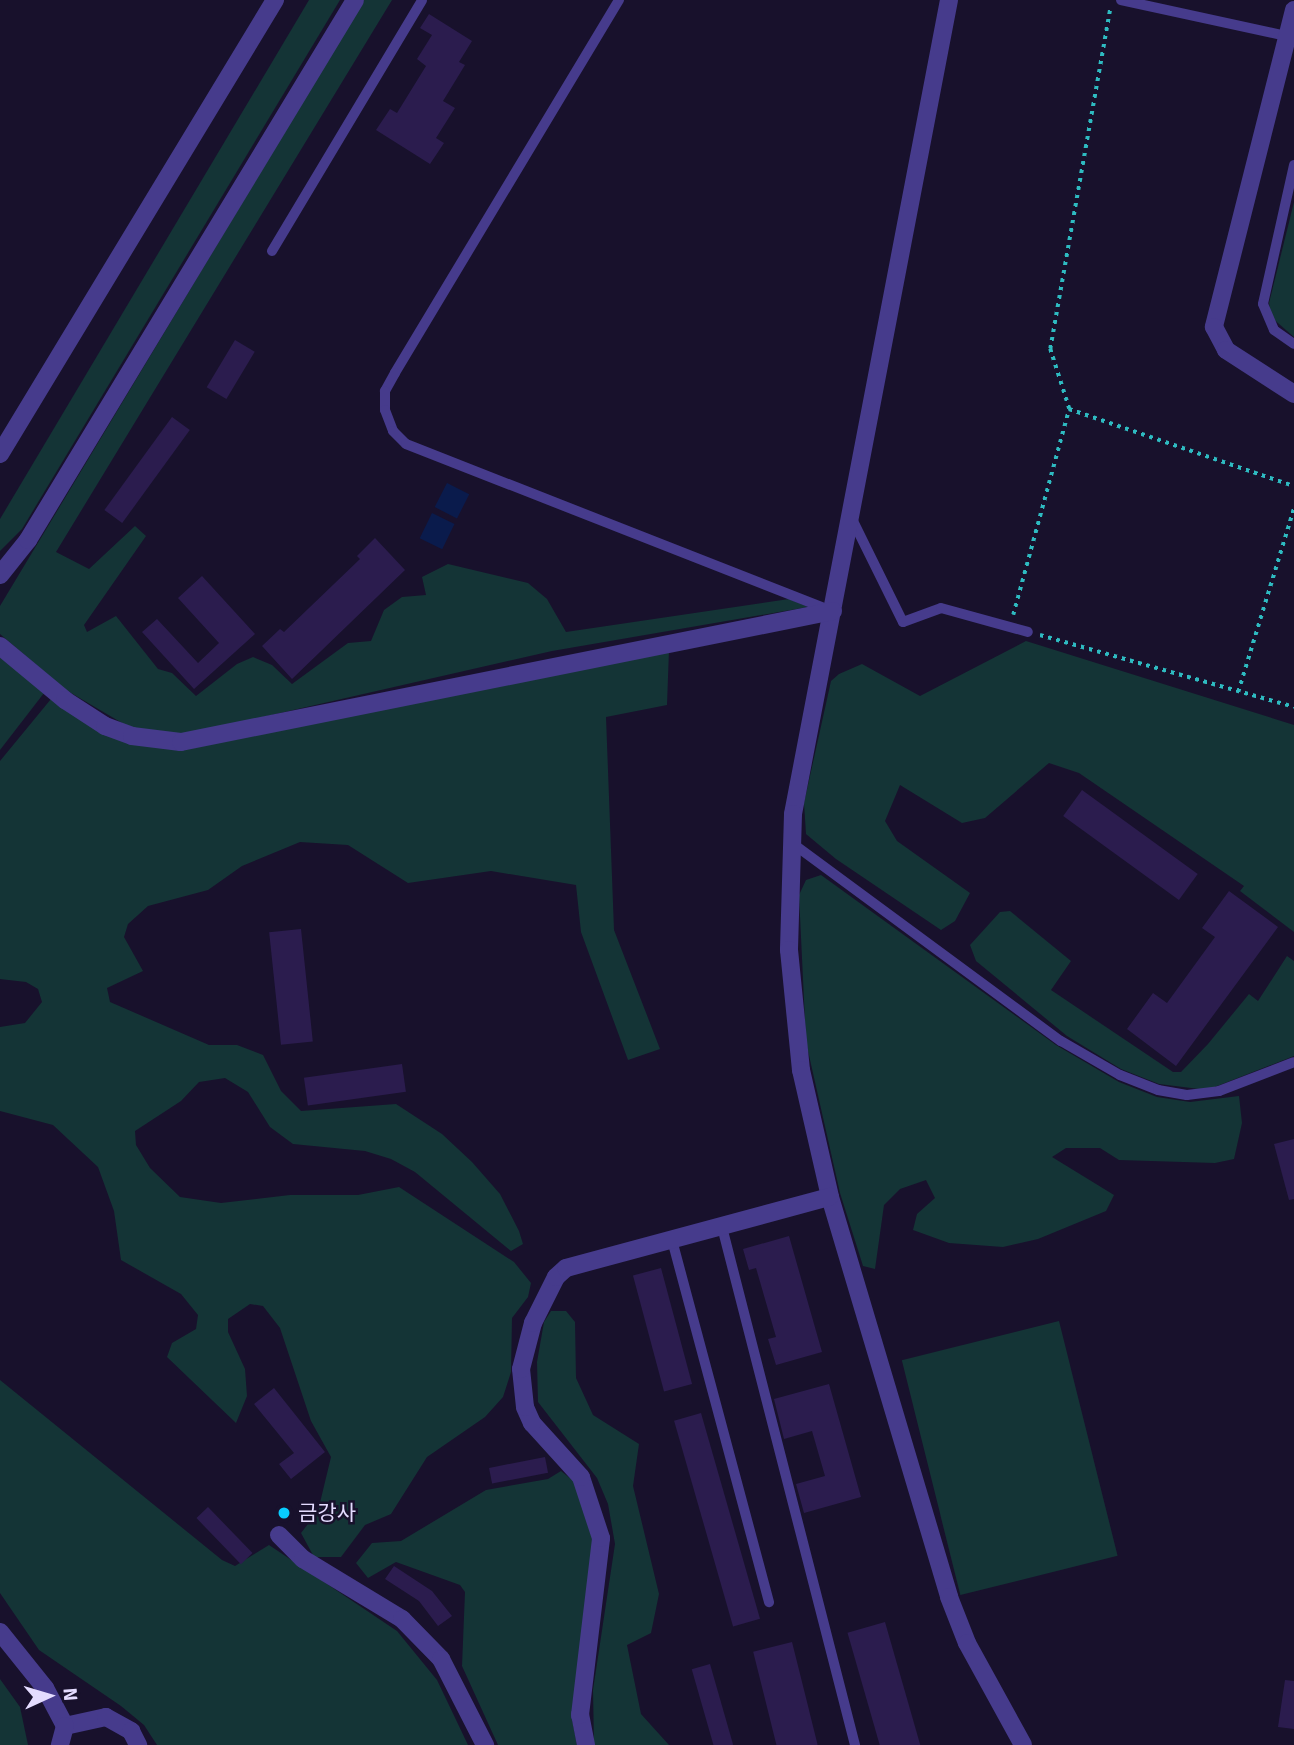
<!DOCTYPE html>
<html>
<head>
<meta charset="utf-8">
<style>
	body { margin:0 }
	#map { position:relative; width:1294px; height:1745px; overflow:hidden; background:#18112c; font-family:Signika,"Noto Sans KR",sans-serif }
	div>[style] { position:absolute }
	.green>* { inset:0; background:#143436; transform-origin:0 0 }
	.water>* { inset:0; background:#0a1b4c; transform-origin:0 0 }
	.building>* { inset:0; background:#2b1c4e; transform-origin:0 0 }
	.path>* { height:3.5px; margin-top:-1.75px; transform-origin:0; background:repeating-linear-gradient(90deg,#2ebbc1 0 3.5px,transparent 0 8.5px) }
	.service>* { height:10px; margin:-5px; padding:0 5px; transform-origin:5px; border-radius:5px; background:#463b8c }
	.minor>* { height:18px; margin:-9px; padding:0 9px; transform-origin:9px; border-radius:9px; background:#463b8c }
	.tertiary>* { height:18px; margin:-9px; padding:0 9px; transform-origin:9px; border-radius:9px; background:#463b8c }
	.dots>* { width:19px; height:19px; translate:-50% -50%; box-sizing:border-box; border:4px solid #18112c; border-radius:50% }
	span { translate:-50% -50%; white-space:nowrap; text-align:center; line-height:1.15; -webkit-text-stroke:5px #18112c; paint-order:stroke }
	.poi-label { font-size:21px; color:#e4dcff }
	.left { translate:0 -50%; text-align:left }
	.north { position:absolute; left:14px; top:1661px; width:70px; height:70px; -webkit-text-stroke:5px #18112c; paint-order:stroke; rotate:86deg; font-size:19px; font-weight:700; line-height:28px; text-align:center; color:#e4dcff }
	.north::after { content:''; display:block; margin:auto; width:24px; height:32px; background:#e4dcff; clip-path:polygon(50% 0,100% 100%,50% 72%,0 100%) }
</style>
</head>
<body>
<div id="map">
	<div class="green">
		<i style="clip-path:polygon(309px 0,340px 0,22px 529px,0 551px,0 519px)"></i>
		<i style="clip-path:polygon(364px 0,392px 0,56px 552px,89px 569px,135px 526px,146px 536px,84px 625px,87px 632px,116px 616px,158px 669px,172px 673px,196px 696px,237px 664px,253px 657px,272px 665px,292px 684px,348px 643px,371px 641px,384px 610px,402px 597px,426px 595px,422px 577px,448px 564px,528px 583px,547px 599px,566px 632px,789px 599px,808px 607px,552px 651px,201px 731px,178px 735px,134px 730px,66px 690px,0 634px,0 606px)"></i>
		<i style="clip-path:polygon(1294px 202px,1294px 337px,1271px 317px,1269px 303px)"></i>
		<i style="clip-path:polygon(1026px 641px,1294px 725px,1294px 932px,1240px 891px,1244px 886px,1079px 773px,1049px 763px,985px 818px,962px 823px,900px 785px,885px 821px,897px 841px,970px 893px,955px 921px,941px 930px,836px 859px,806px 834px,804px 803px,831px 681px,839px 674px,862px 664px,920px 696px)"></i>
		<i style="clip-path:polygon(669px 650px,667px 705px,606px 717px,614px 930px,660px 1049px,628px 1060px,581px 932px,576px 885px,491px 871px,408px 883px,348px 845px,300px 842px,242px 866px,208px 890px,148px 906px,128px 924px,124px 937px,143px 971px,107px 988px,110px 1002px,209px 1045px,237px 1045px,263px 1055px,281px 1091px,301px 1111px,396px 1104px,442px 1134px,472px 1162px,500px 1194px,519px 1231px,523px 1244px,511px 1251px,415px 1172px,391px 1159px,365px 1151px,293px 1144px,270px 1127px,248px 1092px,225px 1078px,199px 1082px,181px 1101px,135px 1131px,136px 1145px,150px 1168px,180px 1197px,221px 1203px,290px 1195px,358px 1195px,399px 1187px,514px 1262px,531px 1283px,528px 1297px,512px 1318px,511px 1372px,503px 1397px,485px 1417px,427px 1457px,391px 1514px,365px 1525px,341px 1557px,314px 1557px,301px 1533px,318px 1511px,331px 1457px,311px 1421px,280px 1328px,263px 1306px,250px 1304px,228px 1319px,228px 1332px,245px 1369px,247px 1396px,236px 1423px,167px 1357px,172px 1343px,196px 1329px,198px 1315px,181px 1294px,121px 1260px,114px 1211px,98px 1167px,53px 1125px,0 1111px,0 1027px,25px 1023px,42px 1002px,38px 989px,26px 982px,0 979px,0 761px,51px 699px,134px 744px)"></i>
		<i style="clip-path:polygon(0 657px,44px 693px,0 750px)"></i>
		<i style="clip-path:polygon(821px 875px,1056px 1045px,1119px 1082px,1157px 1097px,1190px 1102px,1239px 1096px,1242px 1123px,1234px 1159px,1215px 1163px,1119px 1160px,1100px 1148px,1066px 1148px,1052px 1157px,1114px 1195px,1106px 1211px,1038px 1239px,1003px 1247px,949px 1243px,913px 1230px,917px 1214px,935px 1198px,926px 1180px,900px 1189px,884px 1205px,875px 1269px,863px 1266px,840px 1193px,806px 1042px,799px 895px,806px 880px)"></i>
		<i style="clip-path:polygon(1010px 911px,1071px 961px,1051px 990px,1173px 1072px,1181px 1072px,1208px 1044px,1249px 994px,1258px 1001px,1287px 956px,1294px 961px,1294px 1056px,1207px 1090px,1159px 1084px,1121px 1069px,1067px 1036px,976px 961px,970px 945px,1000px 912px)"></i>
		<i style="clip-path:polygon(551px 1311px,566px 1311px,575px 1322px,576px 1378px,593px 1415px,639px 1444px,633px 1486px,659px 1594px,651px 1633px,627px 1645px,641px 1714px,669px 1745px,594px 1745px,593px 1690px,615px 1544px,608px 1504px,597px 1478px,538px 1402px,537px 1362px,544px 1322px)"></i>
		<i style="left:1059px;top:1321px;width:242px;height:162px;rotate:76deg"></i>
		<i style="clip-path:polygon(0 1380px,222px 1560px,235px 1566px,269px 1545px,397px 1631px,437px 1680px,468px 1745px,157px 1745px,144px 1725px,121px 1706px,39px 1650px,0 1593px)"></i>
		<i style="clip-path:polygon(561px 1471px,576px 1483px,593px 1539px,572px 1719px,577px 1745px,498px 1745px,462px 1666px,465px 1592px,460px 1585px,396px 1562px,368px 1578px,356px 1563px,372px 1543px,401px 1541px,486px 1490px,548px 1479px)"></i>
		<i style="clip-path:polygon(0 1679px,20px 1707px,28px 1745px,0 1745px)"></i>
	</div>
	<div class="water">
		<i style="left:447px;top:483px;width:25px;height:27px;rotate:27deg"></i>
		<i style="left:432px;top:513px;width:25px;height:28px;rotate:26deg"></i>
	</div>
	<div class="building">
		<i style="clip-path:polygon(429px 14px,472px 41px,459px 62px,465px 65px,443px 101px,455px 108px,436px 138px,444px 143px,430px 164px,376px 130px,390px 109px,397px 113px,426px 66px,417px 59px,432px 35px,420px 28px)"></i>
		<i style="left:235px;top:340px;width:23px;height:55px;rotate:31deg"></i>
		<i style="left:172px;top:417px;width:22px;height:115px;rotate:36deg"></i>
		<i style="clip-path:polygon(375px 538px,405px 570px,292px 679px,262px 646px,280px 629px,284px 632px,360px 559px,357px 556px)"></i>
		<i style="clip-path:polygon(202px 576px,255px 634px,194px 689px,142px 632px,157px 619px,198px 663px,219px 643px,178px 598px)"></i>
		<i style="left:1082px;top:790px;width:143px;height:32px;rotate:36deg"></i>
		<i style="clip-path:polygon(1229px 891px,1278px 927px,1176px 1066px,1127px 1029px,1153px 993px,1167px 1003px,1215px 937px,1202px 928px)"></i>
		<i style="left:301px;top:929px;width:113px;height:32px;rotate:84deg"></i>
		<i style="left:402px;top:1064px;width:28px;height:99px;rotate:82deg"></i>
		<i style="clip-path:polygon(1294px 1139px,1294px 1199px,1289px 1200px,1274px 1144px)"></i>
		<i style="clip-path:polygon(789px 1236px,822px 1352px,776px 1365px,768px 1339px,776px 1337px,756px 1268px,749px 1270px,743px 1249px)"></i>
		<i style="left:661px;top:1268px;width:120px;height:29px;rotate:75deg"></i>
		<i style="clip-path:polygon(829px 1384px,861px 1497px,804px 1513px,796px 1484px,825px 1476px,812px 1431px,784px 1439px,774px 1399px)"></i>
		<i style="clip-path:polygon(274px 1388px,325px 1452px,291px 1479px,279px 1464px,294px 1453px,254px 1404px)"></i>
		<i style="left:701px;top:1413px;width:214px;height:28px;rotate:74deg"></i>
		<i style="left:545px;top:1457px;width:16px;height:57px;rotate:79deg"></i>
		<i style="left:208px;top:1507px;width:64px;height:16px;rotate:46deg"></i>
		<i style="clip-path:polygon(394px 1566px,432px 1591px,452px 1616px,438px 1626px,419px 1601px,385px 1579px)"></i>
		<i style="left:885px;top:1622px;width:128px;height:39px;rotate:74deg"></i>
		<i style="left:792px;top:1642px;width:106px;height:40px;rotate:76deg"></i>
		<i style="left:710px;top:1664px;width:84px;height:19px;rotate:74deg"></i>
		<i style="clip-path:polygon(1285px 1680px,1294px 1681px,1294px 1729px,1278px 1727px)"></i>
	</div>
	<div class="path">
		<i style="left:1069px;top:409px;width:238px;rotate:18.9deg"></i>
		<i style="left:1013px;top:615px;width:213px;rotate:-74.8deg"></i>
		<i style="left:1069px;top:409px;width:63px;rotate:-107.6deg"></i>
		<i style="left:1050px;top:349px;width:345px;rotate:-80deg"></i>
		<i style="left:1040px;top:635px;width:264px;rotate:15.8deg"></i>
		<i style="left:1238px;top:692px;width:192px;rotate:-73.1deg"></i>
	</div>
	<div class="service">
		<i style="left:619px;top:0;width:435px;rotate:121deg"></i>
		<i style="left:395px;top:373px;width:21px;rotate:119deg"></i>
		<i style="left:385px;top:391px;width:19px;rotate:90deg"></i>
		<i style="left:385px;top:410px;width:22px;rotate:69deg"></i>
		<i style="left:393px;top:431px;width:18px;rotate:45deg"></i>
		<i style="left:406px;top:444px;width:453px;rotate:21.4deg"></i>
		<i style="left:1121px;top:0;width:173px;rotate:12.3deg"></i>
		<i style="left:1294px;top:165px;width:142px;rotate:102.6deg"></i>
		<i style="left:1263px;top:304px;width:28px;rotate:67deg"></i>
		<i style="left:1274px;top:330px;width:24px;rotate:35deg"></i>
		<i style="left:272px;top:251px;width:292px;rotate:-59.1deg"></i>
		<i style="left:852px;top:519px;width:115px;rotate:63.7deg"></i>
		<i style="left:903px;top:622px;width:40px;rotate:-20.2deg"></i>
		<i style="left:941px;top:608px;width:90px;rotate:15.4deg"></i>
		<i style="left:792px;top:843px;width:334px;rotate:36.4deg"></i>
		<i style="left:1061px;top:1041px;width:68px;rotate:30deg"></i>
		<i style="left:1120px;top:1075px;width:41px;rotate:21.5deg"></i>
		<i style="left:1158px;top:1090px;width:29px;rotate:10deg"></i>
		<i style="left:1187px;top:1095px;width:32px;rotate:-7deg"></i>
		<i style="left:1219px;top:1091px;width:80px;rotate:-21.1deg"></i>
		<i style="left:722px;top:1227px;width:535px;rotate:75.6deg"></i>
		<i style="left:672px;top:1240px;width:375px;rotate:75deg"></i>
	</div>
	<div class="minor">
		<i style="left:949px;top:0;width:829px;rotate:100.85deg"></i>
		<i style="left:793px;top:814px;width:136px;rotate:91.7deg"></i>
		<i style="left:789px;top:950px;width:121px;rotate:84.3deg"></i>
		<i style="left:801px;top:1070px;width:130px;rotate:77.1deg"></i>
		<i style="left:830px;top:1197px;width:417px;rotate:73.4deg"></i>
		<i style="left:949px;top:1597px;width:49px;rotate:68.6deg"></i>
		<i style="left:967px;top:1643px;width:116px;rotate:61.2deg"></i>
		<i style="left:1294px;top:10px;width:327px;rotate:104.2deg"></i>
		<i style="left:1214px;top:327px;width:26px;rotate:62deg"></i>
		<i style="left:1226px;top:350px;width:81px;rotate:32.9deg"></i>
		<i style="left:0;top:454px;width:531px;rotate:-58.8deg"></i>
		<i style="left:0;top:646px;width:85px;rotate:39.7deg"></i>
		<i style="left:65px;top:700px;width:48px;rotate:33deg"></i>
		<i style="left:105px;top:726px;width:29px;rotate:20deg"></i>
		<i style="left:132px;top:736px;width:49px;rotate:7deg"></i>
		<i style="left:181px;top:742px;width:665px;rotate:-11.36deg"></i>
		<i style="left:279px;top:1535px;width:34px;rotate:45deg"></i>
		<i style="left:303px;top:1559px;width:116px;rotate:31.2deg"></i>
		<i style="left:402px;top:1619px;width:56px;rotate:45.7deg"></i>
		<i style="left:441px;top:1659px;width:97px;rotate:62.9deg"></i>
		<i style="left:65px;top:1726px;width:42px;rotate:-12.4deg"></i>
		<i style="left:106px;top:1717px;width:29px;rotate:29deg"></i>
		<i style="left:131px;top:1731px;width:16px;rotate:63deg"></i>
		<i style="left:586px;top:1745px;width:31px;rotate:-101deg"></i>
		<i style="left:580px;top:1715px;width:178px;rotate:-83.2deg"></i>
		<i style="left:601px;top:1538px;width:64px;rotate:-108.2deg"></i>
		<i style="left:581px;top:1477px;width:73px;rotate:-132.2deg"></i>
		<i style="left:532px;top:1423px;width:17px;rotate:-114deg"></i>
		<i style="left:525px;top:1407px;width:38px;rotate:-96deg"></i>
		<i style="left:521px;top:1369px;width:48px;rotate:-75.4deg"></i>
		<i style="left:533px;top:1323px;width:51px;rotate:-63.4deg"></i>
		<i style="left:556px;top:1277px;width:13px;rotate:-42deg"></i>
		<i style="left:566px;top:1268px;width:273px;rotate:-15.1deg"></i>
	</div>
	<div class="tertiary">
		<i style="left:0;top:575px;width:45px;rotate:-51.3deg"></i>
		<i style="left:28px;top:540px;width:631px;rotate:-58.8deg"></i>
		<i style="left:0;top:1632px;width:72px;rotate:51.2deg"></i>
		<i style="left:45px;top:1688px;width:43px;rotate:62.2deg"></i>
		<i style="left:65px;top:1726px;width:20px;rotate:105deg"></i>
	</div>
	<div class="dots">
		<i style="left:284px;top:1513px;background:#08cdff"></i>
	</div>
	<div class="poi-label">
		<span class="left" style="left:298px;top:1513px">금강사</span>
	</div>
	<div class="north">N</div>
</div>
</body>
</html>
